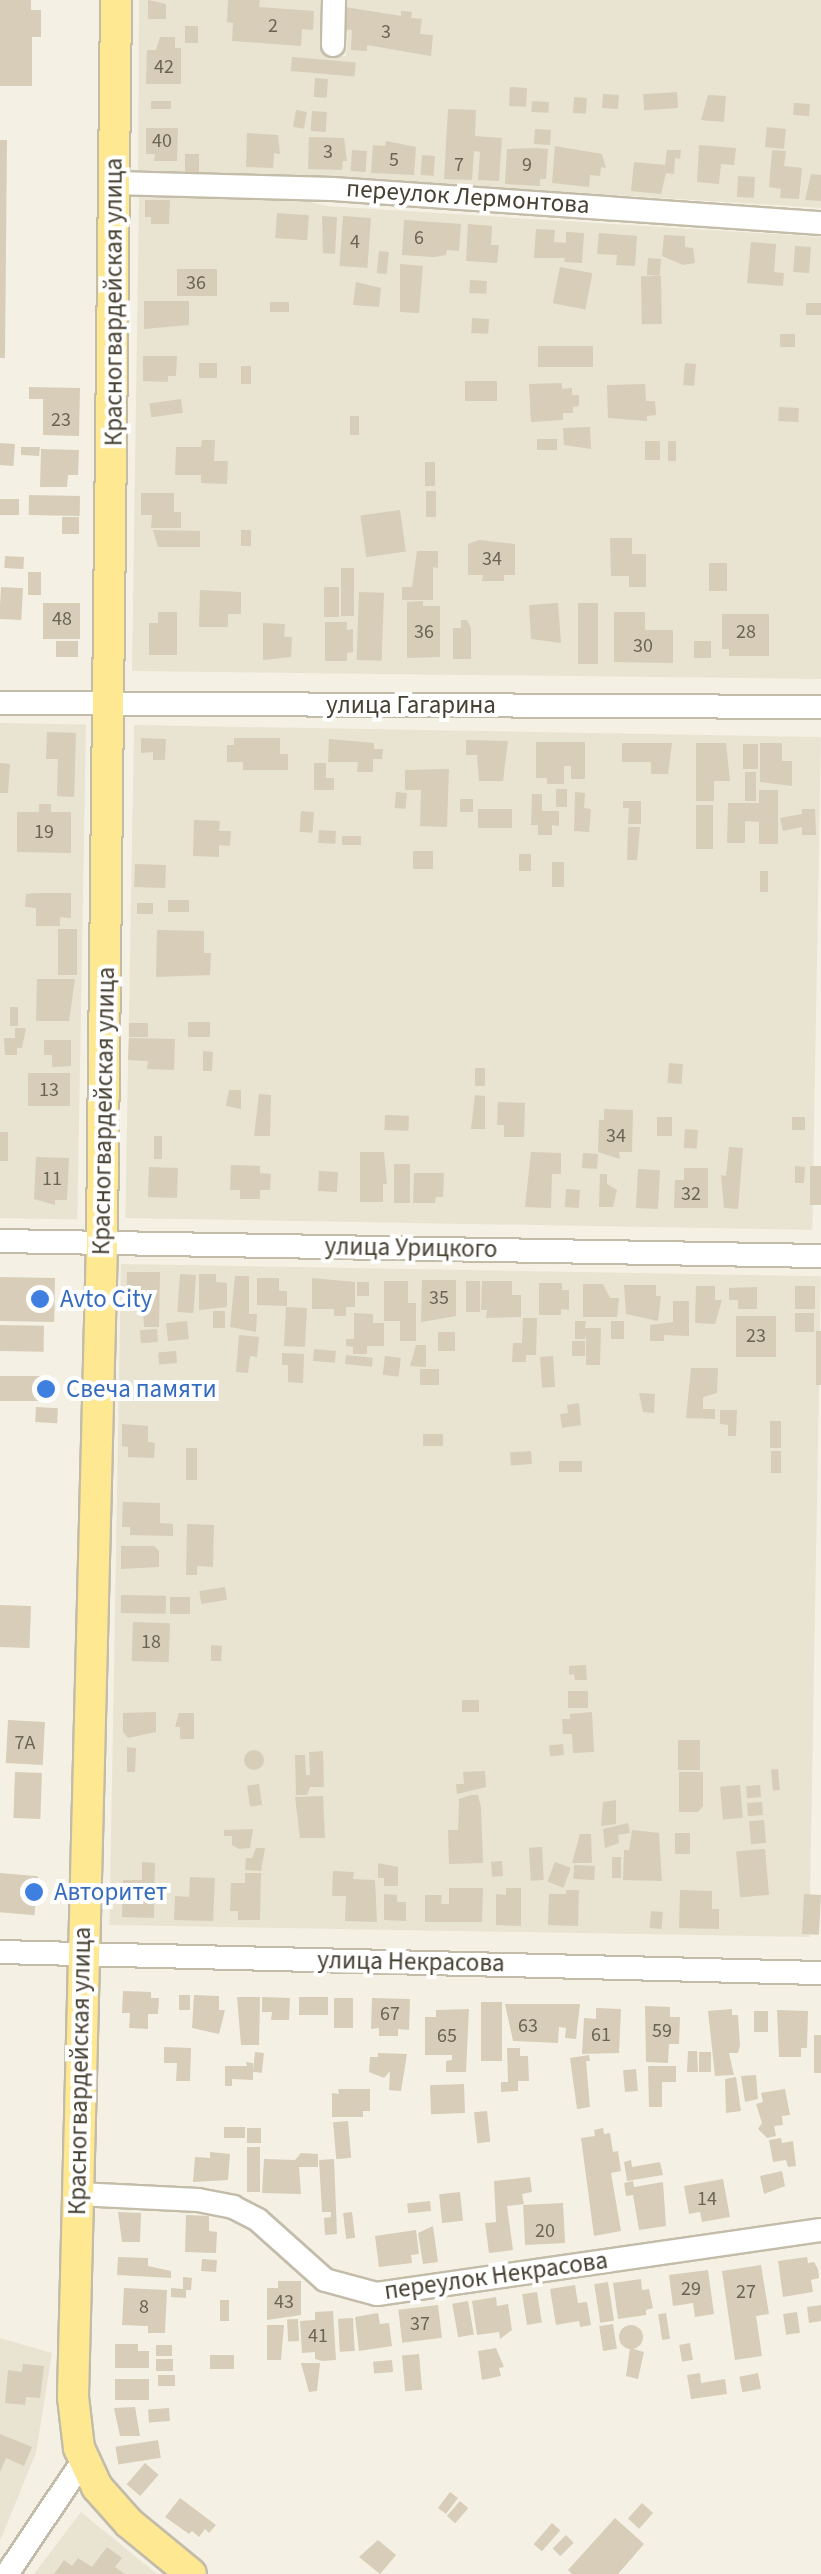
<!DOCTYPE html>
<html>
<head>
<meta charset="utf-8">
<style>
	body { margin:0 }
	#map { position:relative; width:821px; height:2574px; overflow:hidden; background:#f4f1e4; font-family:"Source Sans 3",sans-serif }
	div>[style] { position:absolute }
	.residential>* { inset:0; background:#e9e3d2; transform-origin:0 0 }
	.building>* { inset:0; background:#d7cdb9; transform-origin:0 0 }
	.round { border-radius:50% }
	.roads { filter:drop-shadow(2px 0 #c3bca9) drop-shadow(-2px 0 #c3bca9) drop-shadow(0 2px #c3bca9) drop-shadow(0 -2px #c3bca9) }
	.minor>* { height:22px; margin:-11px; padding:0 11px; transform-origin:11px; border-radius:11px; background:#fff }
	.major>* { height:30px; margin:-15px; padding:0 15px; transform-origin:15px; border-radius:15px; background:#ffe892 }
	.dots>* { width:28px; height:28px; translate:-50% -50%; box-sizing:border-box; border:5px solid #fff; border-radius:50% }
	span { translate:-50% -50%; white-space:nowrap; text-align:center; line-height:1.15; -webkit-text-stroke:8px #fff; paint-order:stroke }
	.number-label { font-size:20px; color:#6b6454 }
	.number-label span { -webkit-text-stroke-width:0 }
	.street-label { font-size:25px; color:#474133 }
	.shop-label { font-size:25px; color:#366cbe }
	.left { translate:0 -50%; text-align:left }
</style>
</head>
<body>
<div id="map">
	<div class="residential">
		<i style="clip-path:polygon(139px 0,323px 0,321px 34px,327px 35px,326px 54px,346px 56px,348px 32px,341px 31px,343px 0,821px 0,821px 208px,330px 177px,138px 174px)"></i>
		<i style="clip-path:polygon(139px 195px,291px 197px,326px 206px,821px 237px,821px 679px,132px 671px)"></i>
		<i style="left:0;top:723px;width:86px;height:495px;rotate:1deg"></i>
		<i style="left:134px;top:725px;width:687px;height:493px;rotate:1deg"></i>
		<i style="left:121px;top:1264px;width:700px;height:661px;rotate:1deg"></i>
		<i style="clip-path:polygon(0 2338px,52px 2353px,36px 2453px,0 2541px)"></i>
		<i style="clip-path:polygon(81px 2512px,157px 2574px,34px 2574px)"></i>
	</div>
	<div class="building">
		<i style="clip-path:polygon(0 0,31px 0,31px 10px,41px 10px,41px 37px,32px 37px,32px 86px,0 86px)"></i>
		<i style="clip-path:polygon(148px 0,166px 4px,166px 19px,148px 19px)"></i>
		<i style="clip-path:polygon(228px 0,260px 0,259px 7px,314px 11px,313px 30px,302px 29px,301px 46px,232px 41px,233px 23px,227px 22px)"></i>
		<i style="clip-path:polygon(345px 7px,401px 16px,401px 11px,412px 12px,411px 18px,422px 19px,420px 34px,433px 35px,431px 56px,367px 45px,367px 51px,351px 50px,352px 30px,343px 29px)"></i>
		<i style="left:185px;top:26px;width:13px;height:17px"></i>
		<i style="clip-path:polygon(160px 37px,175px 37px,175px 48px,181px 48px,181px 84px,146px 84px,147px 50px,156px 50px)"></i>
		<i style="left:292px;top:57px;width:64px;height:14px;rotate:5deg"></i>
		<i style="left:315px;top:78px;width:13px;height:19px;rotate:4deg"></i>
		<i style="left:510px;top:87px;width:17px;height:19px;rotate:3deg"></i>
		<i style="left:677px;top:92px;width:16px;height:34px;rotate:86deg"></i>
		<i style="left:603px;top:94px;width:16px;height:14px;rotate:4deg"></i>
		<i style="clip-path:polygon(708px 95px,726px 96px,724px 122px,701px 120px)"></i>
		<i style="left:574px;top:97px;width:13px;height:16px;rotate:4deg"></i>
		<i style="left:151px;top:101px;width:20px;height:8px"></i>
		<i style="left:532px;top:101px;width:17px;height:11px;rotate:3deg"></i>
		<i style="left:794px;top:103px;width:16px;height:12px;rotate:4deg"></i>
		<i style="clip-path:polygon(448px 109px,476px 110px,475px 136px,502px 138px,499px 181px,478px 180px,480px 152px,474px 151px,472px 180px,444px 179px)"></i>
		<i style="left:296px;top:110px;width:11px;height:17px;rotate:10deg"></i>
		<i style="left:312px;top:111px;width:15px;height:20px;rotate:4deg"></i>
		<i style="left:767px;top:127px;width:19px;height:20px;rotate:6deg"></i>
		<i style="clip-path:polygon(146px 128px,178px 128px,177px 161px,154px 161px,155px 154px,146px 154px)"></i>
		<i style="left:535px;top:129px;width:16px;height:15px;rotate:4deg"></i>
		<i style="clip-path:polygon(247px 133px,278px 135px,280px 154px,274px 153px,273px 168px,246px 167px)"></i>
		<i style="clip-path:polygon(309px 137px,344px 138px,347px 161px,343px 161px,342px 170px,308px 169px)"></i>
		<i style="clip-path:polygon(0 140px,7px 140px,5px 358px,0 358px)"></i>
		<i style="clip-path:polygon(386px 141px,416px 147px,414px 175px,371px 173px,373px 145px,385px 146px)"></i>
		<i style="clip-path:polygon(699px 145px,736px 148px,734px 165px,721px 164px,719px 184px,697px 182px)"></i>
		<i style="clip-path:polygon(555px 146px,602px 154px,606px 168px,601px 167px,600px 176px,590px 175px,589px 187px,552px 183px)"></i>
		<i style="clip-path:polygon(537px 148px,548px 149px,546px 179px,540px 179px,540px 186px,505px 184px,507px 149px)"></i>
		<i style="left:352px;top:150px;width:15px;height:21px;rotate:4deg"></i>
		<i style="clip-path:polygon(667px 150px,681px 150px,680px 159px,675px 158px,674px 174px,666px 173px,661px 194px,631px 191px,634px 162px,665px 165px)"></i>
		<i style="clip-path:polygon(772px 150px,786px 151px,784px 166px,802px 168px,799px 199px,780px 198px,781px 189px,769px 187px)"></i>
		<i style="left:185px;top:154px;width:14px;height:18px"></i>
		<i style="left:422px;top:155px;width:13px;height:20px;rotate:4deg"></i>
		<i style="clip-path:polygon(811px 174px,821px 175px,821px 201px,805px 200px)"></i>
		<i style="left:738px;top:176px;width:17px;height:21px;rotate:3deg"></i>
		<i style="clip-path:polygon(145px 200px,170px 200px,169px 224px,151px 224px,151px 217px,145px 217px)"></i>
		<i style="left:277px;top:213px;width:32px;height:25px;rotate:4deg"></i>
		<i style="clip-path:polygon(322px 216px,337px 217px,335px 254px,323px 253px)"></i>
		<i style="left:343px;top:216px;width:28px;height:50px;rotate:4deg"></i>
		<i style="clip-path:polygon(404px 220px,461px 224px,459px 251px,447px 250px,446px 255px,434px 257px,402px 255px)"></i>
		<i style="clip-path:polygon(468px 224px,492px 226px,491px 245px,499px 245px,497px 263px,466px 261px)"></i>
		<i style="clip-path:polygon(536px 229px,555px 230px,554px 242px,566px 243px,566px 232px,584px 233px,582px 263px,564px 262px,565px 258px,534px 258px)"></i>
		<i style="clip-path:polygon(599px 233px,637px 236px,635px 266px,616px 265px,617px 255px,597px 254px)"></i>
		<i style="clip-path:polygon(664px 235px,685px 236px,685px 247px,693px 248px,695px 263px,683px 265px,662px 256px)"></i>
		<i style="clip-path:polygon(751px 242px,776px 244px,774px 272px,784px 273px,783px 286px,747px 283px)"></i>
		<i style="left:795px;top:246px;width:16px;height:26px;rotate:4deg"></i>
		<i style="left:379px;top:251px;width:10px;height:22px;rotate:6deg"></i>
		<i style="left:648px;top:258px;width:13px;height:17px;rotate:4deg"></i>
		<i style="clip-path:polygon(400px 264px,423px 266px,419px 313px,400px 312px)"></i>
		<i style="left:560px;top:267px;width:33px;height:37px;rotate:11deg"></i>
		<i style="left:177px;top:269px;width:40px;height:27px"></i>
		<i style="left:661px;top:276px;width:48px;height:20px;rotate:89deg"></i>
		<i style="left:470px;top:280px;width:17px;height:13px;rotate:3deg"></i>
		<i style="clip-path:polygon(356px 282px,381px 288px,379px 307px,353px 305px)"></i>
		<i style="clip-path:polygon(144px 301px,189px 301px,189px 325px,144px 329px)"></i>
		<i style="left:289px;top:302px;width:10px;height:19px;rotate:90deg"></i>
		<i style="left:821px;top:303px;width:12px;height:15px;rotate:90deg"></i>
		<i style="left:472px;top:318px;width:17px;height:15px;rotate:3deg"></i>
		<i style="left:795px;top:334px;width:13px;height:15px;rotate:90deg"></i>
		<i style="left:538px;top:346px;width:55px;height:21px"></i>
		<i style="clip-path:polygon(143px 356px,177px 356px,176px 376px,168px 376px,168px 382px,143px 381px)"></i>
		<i style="left:199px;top:363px;width:18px;height:15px"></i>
		<i style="left:685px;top:363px;width:11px;height:22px;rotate:5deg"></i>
		<i style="left:241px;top:366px;width:10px;height:18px"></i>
		<i style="left:465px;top:381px;width:32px;height:20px"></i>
		<i style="clip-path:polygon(562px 383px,562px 389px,572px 388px,572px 395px,579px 395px,579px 406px,573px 407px,573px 413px,563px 413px,563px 420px,531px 422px,529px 384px)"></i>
		<i style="clip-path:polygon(645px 384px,646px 401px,655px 401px,656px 415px,647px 416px,647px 421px,608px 418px,607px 385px)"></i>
		<i style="clip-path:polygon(29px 387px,80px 388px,79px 436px,43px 435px,43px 399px,29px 399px)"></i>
		<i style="left:181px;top:399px;width:14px;height:32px;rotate:82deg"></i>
		<i style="left:779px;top:407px;width:20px;height:14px;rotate:3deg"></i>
		<i style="left:359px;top:416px;width:19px;height:9px;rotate:90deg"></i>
		<i style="clip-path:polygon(590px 427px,591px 449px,564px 445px,563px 428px)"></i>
		<i style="left:557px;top:439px;width:11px;height:20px;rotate:90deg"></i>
		<i style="clip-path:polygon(202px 440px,215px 440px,214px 461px,228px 461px,227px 484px,201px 483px,201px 475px,175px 475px,176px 447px,201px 447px)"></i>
		<i style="left:645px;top:441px;width:15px;height:19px"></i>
		<i style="left:668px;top:441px;width:8px;height:20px"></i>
		<i style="left:0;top:443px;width:15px;height:22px;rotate:4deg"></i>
		<i style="clip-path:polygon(21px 447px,40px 447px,39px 456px,21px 455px)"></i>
		<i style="clip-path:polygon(41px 449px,79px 450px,78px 475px,68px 475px,67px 487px,40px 487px)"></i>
		<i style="left:425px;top:462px;width:10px;height:24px"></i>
		<i style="left:426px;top:491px;width:10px;height:26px"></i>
		<i style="clip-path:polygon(141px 493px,174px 493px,174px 512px,181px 512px,181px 528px,151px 528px,152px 515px,141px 515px)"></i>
		<i style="left:29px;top:495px;width:51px;height:20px;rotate:1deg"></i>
		<i style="left:0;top:499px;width:19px;height:16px"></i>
		<i style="left:400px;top:510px;width:42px;height:40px;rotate:82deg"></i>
		<i style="left:62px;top:517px;width:17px;height:17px"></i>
		<i style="clip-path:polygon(153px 530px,200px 531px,200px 547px,158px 547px)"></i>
		<i style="left:241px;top:530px;width:10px;height:16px"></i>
		<i style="clip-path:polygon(610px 538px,632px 538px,632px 554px,646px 554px,646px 587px,629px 587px,629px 576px,611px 576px)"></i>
		<i style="clip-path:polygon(479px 540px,515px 544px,515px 575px,504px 575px,504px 581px,482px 581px,483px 575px,468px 575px,468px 544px)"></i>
		<i style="clip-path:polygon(417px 551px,438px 551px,438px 568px,433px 567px,433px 600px,402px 600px,402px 587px,412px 587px)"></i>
		<i style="left:5px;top:556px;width:19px;height:12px;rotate:3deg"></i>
		<i style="left:709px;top:563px;width:18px;height:28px"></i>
		<i style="left:341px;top:568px;width:13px;height:48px"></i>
		<i style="left:28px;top:572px;width:13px;height:23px"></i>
		<i style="left:1px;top:587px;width:22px;height:32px;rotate:3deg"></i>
		<i style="left:324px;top:587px;width:15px;height:30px"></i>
		<i style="clip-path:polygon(200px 590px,241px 592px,241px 614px,228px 614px,228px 627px,199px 627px)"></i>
		<i style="left:359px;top:592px;width:25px;height:68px;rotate:2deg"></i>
		<i style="clip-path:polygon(423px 601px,423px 606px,440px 606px,440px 657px,407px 658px,407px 602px)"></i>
		<i style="left:43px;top:603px;width:37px;height:36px"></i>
		<i style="clip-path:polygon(558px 603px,561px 643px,531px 639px,529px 605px)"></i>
		<i style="left:578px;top:603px;width:20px;height:61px"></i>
		<i style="clip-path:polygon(158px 612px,177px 612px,177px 655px,149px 655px,149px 623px,158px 623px)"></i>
		<i style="clip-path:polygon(614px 612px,645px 612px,645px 630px,673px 630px,673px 663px,614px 662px)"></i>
		<i style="clip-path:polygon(722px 614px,769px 614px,769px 656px,729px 656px,729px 649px,722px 649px)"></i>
		<i style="clip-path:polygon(461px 620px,467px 620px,471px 628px,471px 659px,453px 659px,453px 628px,461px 628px)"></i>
		<i style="clip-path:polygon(325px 622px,347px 622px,347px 630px,353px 629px,353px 652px,347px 653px,347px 661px,325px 661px)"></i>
		<i style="clip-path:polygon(263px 623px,285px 624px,284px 637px,292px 637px,291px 657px,263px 660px)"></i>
		<i style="left:56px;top:641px;width:22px;height:16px"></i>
		<i style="left:694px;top:641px;width:17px;height:17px"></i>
		<i style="clip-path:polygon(47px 732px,76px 733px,74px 797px,57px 796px,58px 759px,46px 759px)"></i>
		<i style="clip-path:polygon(141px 738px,166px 739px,165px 760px,153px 760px,153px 752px,141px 753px)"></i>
		<i style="clip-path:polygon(234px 738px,280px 738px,280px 754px,288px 754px,288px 770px,243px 770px,243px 762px,227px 762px,227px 745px,234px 745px)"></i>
		<i style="clip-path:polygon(329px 739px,374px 743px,374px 749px,383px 749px,382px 759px,373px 759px,373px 772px,357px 772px,358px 762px,328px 762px)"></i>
		<i style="clip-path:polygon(466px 740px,508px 741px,503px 781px,479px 781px,477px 755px,466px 755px)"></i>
		<i style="clip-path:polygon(536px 742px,585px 742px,585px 779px,571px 779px,571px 766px,564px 766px,564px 784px,547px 784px,547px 778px,536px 778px)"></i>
		<i style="clip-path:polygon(622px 743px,672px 743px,668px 774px,651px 774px,651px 762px,622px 762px)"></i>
		<i style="clip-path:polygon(696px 743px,726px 743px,730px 781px,714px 781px,714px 801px,696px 801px)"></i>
		<i style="clip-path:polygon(782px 743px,782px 761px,792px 761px,792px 786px,760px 782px,760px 743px)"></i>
		<i style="left:743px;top:744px;width:15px;height:25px"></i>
		<i style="clip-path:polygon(0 763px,10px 764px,8px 793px,0 793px)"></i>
		<i style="clip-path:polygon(314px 763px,326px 763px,326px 778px,334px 778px,334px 790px,314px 790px)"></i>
		<i style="clip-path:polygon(449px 769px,447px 827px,420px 826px,421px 790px,405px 790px,405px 770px)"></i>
		<i style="left:745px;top:772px;width:11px;height:29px"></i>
		<i style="left:556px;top:789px;width:11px;height:18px"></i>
		<i style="clip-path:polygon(759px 790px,778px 790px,778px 844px,759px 844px,759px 822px,745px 821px,745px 843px,727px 843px,728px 803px,759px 803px)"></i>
		<i style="left:396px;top:792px;width:11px;height:16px;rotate:5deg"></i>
		<i style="clip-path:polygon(575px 792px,585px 793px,584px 808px,591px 809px,589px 832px,574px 831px)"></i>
		<i style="clip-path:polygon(532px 794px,542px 794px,542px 811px,559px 811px,559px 826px,552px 825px,552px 835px,538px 835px,538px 825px,531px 825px)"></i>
		<i style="left:460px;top:799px;width:13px;height:13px"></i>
		<i style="clip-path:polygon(623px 801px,641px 801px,641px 824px,628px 824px,629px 808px,623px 808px)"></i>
		<i style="clip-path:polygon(39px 804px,51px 804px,51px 812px,71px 812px,71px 853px,17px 852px,17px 812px,39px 812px)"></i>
		<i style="left:696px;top:805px;width:17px;height:44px"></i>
		<i style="left:478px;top:809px;width:34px;height:19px"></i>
		<i style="clip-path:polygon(802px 809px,815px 809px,816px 835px,802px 835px,802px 827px,783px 831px,780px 818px,802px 814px)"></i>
		<i style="left:301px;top:811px;width:13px;height:21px;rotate:4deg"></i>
		<i style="clip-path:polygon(194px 820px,220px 821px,219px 831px,231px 831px,230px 846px,219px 845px,219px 857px,193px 856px)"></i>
		<i style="clip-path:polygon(628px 827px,640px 827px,637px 860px,627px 860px)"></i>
		<i style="left:319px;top:830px;width:17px;height:13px;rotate:3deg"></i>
		<i style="left:342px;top:836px;width:19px;height:9px"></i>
		<i style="left:413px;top:851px;width:20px;height:18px"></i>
		<i style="left:519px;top:854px;width:12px;height:17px"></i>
		<i style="left:552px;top:862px;width:12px;height:25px"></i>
		<i style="left:135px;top:864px;width:31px;height:23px;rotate:2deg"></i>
		<i style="left:760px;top:871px;width:8px;height:21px"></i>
		<i style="clip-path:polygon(36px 893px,71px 893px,71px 918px,60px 917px,60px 926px,36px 926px,36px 908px,25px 907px,26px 894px)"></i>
		<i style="left:168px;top:900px;width:21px;height:12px"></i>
		<i style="left:137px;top:903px;width:16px;height:11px"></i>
		<i style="left:58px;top:929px;width:19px;height:46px"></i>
		<i style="clip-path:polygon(157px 930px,204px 931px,204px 953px,211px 953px,210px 975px,156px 977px)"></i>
		<i style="clip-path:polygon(37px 979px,75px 979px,69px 1021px,36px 1021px)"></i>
		<i style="left:10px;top:1007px;width:8px;height:19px"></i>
		<i style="left:188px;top:1022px;width:22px;height:15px"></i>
		<i style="left:129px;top:1023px;width:19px;height:14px"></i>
		<i style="clip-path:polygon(15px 1028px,26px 1028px,22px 1048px,17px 1048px,17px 1055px,5px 1055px,4px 1038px,15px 1038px)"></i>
		<i style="clip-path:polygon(129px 1038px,175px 1039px,174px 1070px,147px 1069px,148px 1061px,128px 1060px)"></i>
		<i style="clip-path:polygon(44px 1040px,71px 1040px,71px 1066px,52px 1067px,52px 1055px,44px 1055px)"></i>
		<i style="clip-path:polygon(203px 1051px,213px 1052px,212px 1071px,203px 1071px)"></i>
		<i style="left:669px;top:1063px;width:14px;height:20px;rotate:4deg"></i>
		<i style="left:475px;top:1068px;width:10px;height:18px"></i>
		<i style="left:28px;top:1073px;width:42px;height:33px"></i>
		<i style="clip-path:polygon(229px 1090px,241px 1090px,241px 1109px,226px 1106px)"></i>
		<i style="clip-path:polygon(259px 1094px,271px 1095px,270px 1136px,254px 1136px)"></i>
		<i style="clip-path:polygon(475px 1095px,485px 1096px,485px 1129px,471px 1129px)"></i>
		<i style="clip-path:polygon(498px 1102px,525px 1103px,524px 1137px,504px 1137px,504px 1125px,497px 1125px)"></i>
		<i style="clip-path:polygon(604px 1109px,633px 1110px,632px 1152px,619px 1152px,620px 1159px,598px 1152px,599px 1120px,604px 1120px)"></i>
		<i style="left:385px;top:1115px;width:24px;height:15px;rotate:2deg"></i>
		<i style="left:657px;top:1117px;width:15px;height:19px"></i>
		<i style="left:792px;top:1117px;width:13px;height:13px"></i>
		<i style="left:685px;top:1129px;width:13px;height:19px;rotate:4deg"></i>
		<i style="left:0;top:1132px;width:8px;height:29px"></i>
		<i style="left:154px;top:1136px;width:8px;height:23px"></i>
		<i style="clip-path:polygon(729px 1147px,743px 1148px,738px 1209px,724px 1208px,721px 1175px,726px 1176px)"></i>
		<i style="clip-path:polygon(360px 1152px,384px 1152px,387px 1184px,383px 1184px,383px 1202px,360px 1202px)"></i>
		<i style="clip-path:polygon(531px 1152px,561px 1153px,561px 1174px,552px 1174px,551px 1208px,525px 1207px)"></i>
		<i style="left:583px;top:1153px;width:15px;height:15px;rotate:4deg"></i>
		<i style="clip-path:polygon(36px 1157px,69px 1158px,67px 1200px,55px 1200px,55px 1205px,34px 1199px)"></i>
		<i style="left:394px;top:1164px;width:16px;height:39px"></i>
		<i style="clip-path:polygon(231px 1165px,260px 1166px,260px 1173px,271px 1174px,270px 1190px,260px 1190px,260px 1199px,240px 1199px,240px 1190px,230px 1190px)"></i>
		<i style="clip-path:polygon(795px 1166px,805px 1167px,804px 1183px,795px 1183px)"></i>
		<i style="left:810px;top:1166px;width:11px;height:39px"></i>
		<i style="left:149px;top:1167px;width:29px;height:30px;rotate:2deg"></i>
		<i style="clip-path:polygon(684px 1168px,708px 1168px,708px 1208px,674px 1208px,675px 1180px,684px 1180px)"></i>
		<i style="left:638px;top:1169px;width:22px;height:39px;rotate:3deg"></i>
		<i style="left:319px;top:1171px;width:19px;height:20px;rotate:3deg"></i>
		<i style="clip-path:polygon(414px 1173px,444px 1173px,443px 1197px,436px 1197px,435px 1203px,413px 1203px)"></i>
		<i style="clip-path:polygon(600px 1174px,607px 1174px,607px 1184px,617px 1190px,613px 1207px,599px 1207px)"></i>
		<i style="left:566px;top:1189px;width:14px;height:18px;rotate:4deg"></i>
		<i style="clip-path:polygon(127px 1272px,160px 1272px,159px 1327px,144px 1327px,143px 1308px,126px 1307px)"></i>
		<i style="left:180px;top:1274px;width:16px;height:38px;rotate:4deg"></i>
		<i style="clip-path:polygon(199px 1274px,216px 1274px,216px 1282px,227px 1283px,227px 1307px,199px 1310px)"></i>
		<i style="clip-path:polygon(235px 1276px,249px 1276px,249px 1314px,257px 1314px,256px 1332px,230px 1327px)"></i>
		<i style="left:0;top:1277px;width:55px;height:44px;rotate:1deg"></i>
		<i style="clip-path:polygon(257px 1278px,279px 1278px,279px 1291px,287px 1291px,287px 1306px,257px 1305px)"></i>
		<i style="clip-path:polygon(312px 1278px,355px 1282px,355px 1307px,346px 1307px,346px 1316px,334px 1316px,334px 1309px,312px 1309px)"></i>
		<i style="clip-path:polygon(422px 1280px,456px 1280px,456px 1316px,421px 1322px)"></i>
		<i style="clip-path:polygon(384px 1281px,408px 1281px,408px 1303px,416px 1303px,416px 1341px,400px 1341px,400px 1321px,384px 1321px)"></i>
		<i style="left:466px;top:1281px;width:14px;height:31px"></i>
		<i style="clip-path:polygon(482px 1281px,512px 1281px,512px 1295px,521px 1295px,521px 1317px,486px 1318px,487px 1310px,481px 1310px)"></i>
		<i style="left:357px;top:1282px;width:12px;height:14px"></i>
		<i style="clip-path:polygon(539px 1283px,562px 1283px,562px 1290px,569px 1290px,569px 1310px,561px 1309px,561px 1315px,539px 1315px)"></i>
		<i style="clip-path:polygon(583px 1284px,603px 1284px,610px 1298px,619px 1298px,617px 1317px,583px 1317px)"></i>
		<i style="clip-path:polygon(624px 1285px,656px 1285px,656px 1296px,661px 1296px,658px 1321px,626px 1314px)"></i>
		<i style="clip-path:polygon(696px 1286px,715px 1286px,715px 1300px,722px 1300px,715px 1324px,695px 1323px)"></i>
		<i style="left:795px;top:1286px;width:20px;height:23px"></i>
		<i style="clip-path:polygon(757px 1287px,757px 1309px,738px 1309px,738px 1300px,729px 1300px,729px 1288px)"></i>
		<i style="clip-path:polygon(673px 1301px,689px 1301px,689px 1336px,664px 1335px,664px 1341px,650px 1341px,650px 1325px,673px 1322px)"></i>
		<i style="left:286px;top:1307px;width:21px;height:39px;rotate:3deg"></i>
		<i style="left:213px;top:1311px;width:12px;height:17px"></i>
		<i style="clip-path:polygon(354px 1313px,373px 1314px,373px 1323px,384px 1323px,384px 1346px,367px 1346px,367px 1354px,353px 1354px,353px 1347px,346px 1346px,346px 1339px,354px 1339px)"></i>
		<i style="left:795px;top:1313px;width:19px;height:19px"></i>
		<i style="left:736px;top:1316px;width:40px;height:41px"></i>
		<i style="clip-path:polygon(523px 1318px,537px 1318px,536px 1355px,526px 1355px,526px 1362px,512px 1362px,513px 1343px,522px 1343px)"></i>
		<i style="left:187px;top:1321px;width:18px;height:21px;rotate:84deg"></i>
		<i style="clip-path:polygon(575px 1321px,586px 1321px,585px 1328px,601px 1328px,600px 1365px,586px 1365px,586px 1334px,585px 1339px,575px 1339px)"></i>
		<i style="left:611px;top:1321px;width:13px;height:18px"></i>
		<i style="left:0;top:1325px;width:44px;height:26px;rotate:1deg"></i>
		<i style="left:157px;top:1329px;width:13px;height:17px;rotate:86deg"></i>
		<i style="left:816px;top:1331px;width:5px;height:54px"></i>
		<i style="left:438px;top:1332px;width:17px;height:19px"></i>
		<i style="clip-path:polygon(239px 1335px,259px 1337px,257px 1357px,250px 1356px,248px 1373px,236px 1372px)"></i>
		<i style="left:572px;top:1341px;width:13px;height:15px"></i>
		<i style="clip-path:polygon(416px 1345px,426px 1345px,426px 1367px,410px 1366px)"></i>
		<i style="left:314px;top:1349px;width:22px;height:12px;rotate:5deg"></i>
		<i style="left:176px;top:1351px;width:12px;height:18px;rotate:85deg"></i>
		<i style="clip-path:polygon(282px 1353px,304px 1354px,303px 1383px,288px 1382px,288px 1365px,282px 1365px)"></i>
		<i style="left:346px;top:1355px;width:27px;height:9px;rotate:6deg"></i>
		<i style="left:385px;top:1356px;width:16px;height:19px;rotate:7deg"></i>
		<i style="left:553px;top:1356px;width:31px;height:13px;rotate:86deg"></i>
		<i style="clip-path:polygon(691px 1368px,718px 1368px,717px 1393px,703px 1397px,703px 1409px,715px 1409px,715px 1419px,686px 1418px)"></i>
		<i style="left:420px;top:1369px;width:19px;height:16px"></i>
		<i style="left:0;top:1376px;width:53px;height:25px"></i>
		<i style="clip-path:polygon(639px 1393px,655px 1394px,654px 1413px,643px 1412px)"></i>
		<i style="clip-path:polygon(579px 1403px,581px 1425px,562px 1428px,560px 1414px,568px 1413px,567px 1405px)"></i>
		<i style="left:36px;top:1407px;width:22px;height:15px;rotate:3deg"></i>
		<i style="clip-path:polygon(720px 1410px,737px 1410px,736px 1436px,728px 1436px,728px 1425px,720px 1424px)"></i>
		<i style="left:770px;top:1421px;width:11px;height:27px"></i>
		<i style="clip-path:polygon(122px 1424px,148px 1426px,148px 1442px,155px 1443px,154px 1458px,128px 1457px,128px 1447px,122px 1446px)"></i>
		<i style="left:443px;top:1434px;width:12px;height:20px;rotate:90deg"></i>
		<i style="left:186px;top:1448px;width:11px;height:32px"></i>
		<i style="left:531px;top:1451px;width:13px;height:21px;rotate:86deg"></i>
		<i style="left:771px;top:1451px;width:10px;height:22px"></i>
		<i style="left:582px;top:1461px;width:11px;height:23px;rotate:90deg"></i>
		<i style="clip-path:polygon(123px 1502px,160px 1503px,160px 1523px,173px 1524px,173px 1536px,130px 1535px,130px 1527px,122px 1527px)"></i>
		<i style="clip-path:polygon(187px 1524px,214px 1525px,213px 1567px,197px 1566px,197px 1575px,186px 1575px)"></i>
		<i style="clip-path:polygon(121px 1546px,154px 1546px,159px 1551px,159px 1567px,121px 1569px)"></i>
		<i style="left:225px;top:1587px;width:13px;height:26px;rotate:81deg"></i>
		<i style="left:121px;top:1595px;width:45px;height:18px;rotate:1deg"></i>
		<i style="left:170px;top:1597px;width:20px;height:17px"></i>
		<i style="left:0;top:1605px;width:31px;height:42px;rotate:2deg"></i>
		<i style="left:133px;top:1622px;width:37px;height:39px;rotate:2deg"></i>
		<i style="clip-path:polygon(211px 1645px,222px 1646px,221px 1661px,211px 1661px)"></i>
		<i style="clip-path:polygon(586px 1665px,587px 1680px,575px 1680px,574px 1674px,569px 1675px,569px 1666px)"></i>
		<i style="left:588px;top:1691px;width:17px;height:20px;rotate:90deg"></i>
		<i style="left:462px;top:1700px;width:17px;height:12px"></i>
		<i style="clip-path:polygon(156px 1712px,156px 1732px,128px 1738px,123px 1732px,123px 1713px)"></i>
		<i style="clip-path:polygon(592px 1712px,594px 1752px,573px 1753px,572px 1734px,563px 1734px,562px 1719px,570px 1719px,570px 1714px)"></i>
		<i style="clip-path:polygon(179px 1713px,194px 1713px,194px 1739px,180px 1739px,180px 1727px,175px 1727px)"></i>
		<i style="left:8px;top:1720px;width:37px;height:43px;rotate:3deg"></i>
		<i style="left:678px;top:1740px;width:22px;height:30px"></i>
		<i style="left:563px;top:1744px;width:11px;height:14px;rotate:85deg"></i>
		<i style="clip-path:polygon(127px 1747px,136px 1748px,135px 1772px,127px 1772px)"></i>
		<i class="round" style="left:244px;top:1750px;width:20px;height:20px"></i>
		<i style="clip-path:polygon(323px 1751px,324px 1787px,310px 1787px,307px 1795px,296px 1795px,295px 1755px,305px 1755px,306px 1775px,310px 1775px,309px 1752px)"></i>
		<i style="left:778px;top:1769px;width:21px;height:7px;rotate:85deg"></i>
		<i style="clip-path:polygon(485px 1771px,486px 1787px,457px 1794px,456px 1784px,464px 1784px,463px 1772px)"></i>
		<i style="left:15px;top:1772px;width:27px;height:46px;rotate:2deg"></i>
		<i style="clip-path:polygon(679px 1772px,703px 1772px,703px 1806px,698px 1812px,679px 1812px)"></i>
		<i style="left:259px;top:1784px;width:21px;height:12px;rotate:82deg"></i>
		<i style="left:740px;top:1785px;width:33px;height:20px;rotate:85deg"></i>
		<i style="left:760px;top:1785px;width:12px;height:14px;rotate:85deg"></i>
		<i style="clip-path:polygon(471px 1795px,478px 1795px,481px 1807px,483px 1863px,449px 1864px,448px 1830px,458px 1830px,459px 1799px)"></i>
		<i style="clip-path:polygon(323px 1796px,325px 1838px,300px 1838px,295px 1797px)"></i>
		<i style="clip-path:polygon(616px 1800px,616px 1824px,601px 1826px,603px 1802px)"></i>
		<i style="left:762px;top:1802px;width:13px;height:15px;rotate:86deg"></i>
		<i style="left:764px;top:1820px;width:23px;height:15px;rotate:85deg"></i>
		<i style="clip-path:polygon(628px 1823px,630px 1833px,618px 1835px,619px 1843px,605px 1848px,603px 1829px)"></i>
		<i style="clip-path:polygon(253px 1829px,250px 1848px,239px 1849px,232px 1845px,232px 1836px,224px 1836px,224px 1830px)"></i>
		<i style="clip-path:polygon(632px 1830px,659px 1833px,662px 1881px,623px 1880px,624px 1850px,629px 1850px)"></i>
		<i style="left:675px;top:1833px;width:15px;height:21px"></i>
		<i style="clip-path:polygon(580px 1834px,591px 1834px,592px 1863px,572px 1863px)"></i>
		<i style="left:542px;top:1847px;width:33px;height:13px;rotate:87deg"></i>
		<i style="clip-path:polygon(256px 1848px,265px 1848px,261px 1871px,245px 1870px,246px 1858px,252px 1858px)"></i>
		<i style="left:765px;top:1849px;width:46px;height:29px;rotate:85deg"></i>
		<i style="left:612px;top:1857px;width:9px;height:21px"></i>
		<i style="left:502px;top:1861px;width:15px;height:11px;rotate:86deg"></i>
		<i style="clip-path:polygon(142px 1862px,155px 1863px,154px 1918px,122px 1917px,123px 1880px,142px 1880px)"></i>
		<i style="left:555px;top:1862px;width:17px;height:21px;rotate:21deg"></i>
		<i style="clip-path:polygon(378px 1863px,398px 1867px,398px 1886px,384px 1886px,384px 1878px,378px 1878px)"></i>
		<i style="left:574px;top:1865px;width:21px;height:14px;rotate:3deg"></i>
		<i style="clip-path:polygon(333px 1871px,354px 1872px,353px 1879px,375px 1880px,377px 1922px,345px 1921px,346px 1896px,332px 1896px)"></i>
		<i style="left:0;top:1873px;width:38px;height:39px;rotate:5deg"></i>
		<i style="clip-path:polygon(245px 1873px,261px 1873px,260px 1920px,238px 1920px,238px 1911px,230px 1911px,231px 1883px,245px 1883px)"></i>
		<i style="clip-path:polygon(190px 1877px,215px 1878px,213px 1921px,174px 1920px,175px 1896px,189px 1897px)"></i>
		<i style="clip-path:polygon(449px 1888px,483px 1888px,482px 1922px,425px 1922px,425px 1895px,442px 1895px,441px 1904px,449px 1904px)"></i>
		<i style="clip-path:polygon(506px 1888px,521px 1888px,521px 1926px,496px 1925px,496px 1894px,506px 1895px)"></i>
		<i style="clip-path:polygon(566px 1890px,579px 1890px,578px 1926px,548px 1925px,549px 1894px,566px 1894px)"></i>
		<i style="clip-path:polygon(680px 1890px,712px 1891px,712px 1909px,719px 1909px,719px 1929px,679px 1928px)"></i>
		<i style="clip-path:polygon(384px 1894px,397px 1895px,397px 1902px,406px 1902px,406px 1921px,384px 1920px)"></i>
		<i style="left:804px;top:1894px;width:17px;height:40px;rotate:3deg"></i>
		<i style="left:651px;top:1911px;width:12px;height:17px;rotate:5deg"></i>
		<i style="clip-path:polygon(123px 1991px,151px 1992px,151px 1998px,159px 1998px,158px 2014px,148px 2014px,148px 2029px,129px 2028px,130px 2013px,122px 2013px)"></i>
		<i style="left:179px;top:1995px;width:11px;height:15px"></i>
		<i style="clip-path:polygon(194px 1995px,219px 1996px,219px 2010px,225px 2010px,219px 2034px,192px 2028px)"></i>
		<i style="clip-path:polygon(237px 1997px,260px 1997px,259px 2045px,241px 2045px)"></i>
		<i style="clip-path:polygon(262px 1997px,290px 1998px,289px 2020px,271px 2020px,272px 2012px,262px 2012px)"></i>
		<i style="left:299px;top:1997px;width:29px;height:18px"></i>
		<i style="left:334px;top:1998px;width:19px;height:30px"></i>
		<i style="clip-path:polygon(372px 1998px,410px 1999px,409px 2030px,398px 2029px,398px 2036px,379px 2036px,379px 2028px,371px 2029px)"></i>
		<i style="left:481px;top:2002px;width:21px;height:59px"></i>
		<i style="clip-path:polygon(505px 2004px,580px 2004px,576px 2039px,565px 2038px,566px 2028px,559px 2027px,558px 2043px,513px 2041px)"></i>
		<i style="clip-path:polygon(645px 2006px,670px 2007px,670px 2017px,680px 2017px,679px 2044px,669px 2044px,668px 2063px,646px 2062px)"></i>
		<i style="clip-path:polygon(596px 2008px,621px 2009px,619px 2053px,582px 2054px,584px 2018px,596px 2019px)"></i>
		<i style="clip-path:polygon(469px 2009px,466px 2072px,446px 2072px,446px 2061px,452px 2060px,452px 2055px,425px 2055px,425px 2017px,436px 2017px,436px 2010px)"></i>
		<i style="clip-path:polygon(732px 2009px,732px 2015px,738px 2015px,740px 2046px,738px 2053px,729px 2053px,734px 2075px,715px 2076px,708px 2011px)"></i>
		<i style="clip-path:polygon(777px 2010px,808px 2011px,807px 2048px,801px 2048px,801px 2057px,779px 2057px)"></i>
		<i style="left:754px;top:2011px;width:14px;height:21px"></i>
		<i style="left:821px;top:2035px;width:38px;height:7px;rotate:90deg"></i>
		<i style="clip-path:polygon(164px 2047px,191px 2048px,190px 2081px,176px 2081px,177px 2063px,164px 2063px)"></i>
		<i style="clip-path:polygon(507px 2048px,520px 2048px,520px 2056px,528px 2056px,529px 2081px,518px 2081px,518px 2091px,501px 2092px,501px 2082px,508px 2082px)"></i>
		<i style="clip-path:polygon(688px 2051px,697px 2051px,698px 2072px,687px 2072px)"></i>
		<i style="left:255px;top:2052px;width:9px;height:20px;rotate:6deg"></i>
		<i style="left:699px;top:2052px;width:12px;height:20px"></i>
		<i style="clip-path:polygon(378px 2053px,407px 2054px,401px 2091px,389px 2090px,390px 2071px,384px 2078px,369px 2072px,370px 2057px,378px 2057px)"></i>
		<i style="clip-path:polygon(589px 2055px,590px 2061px,586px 2061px,590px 2107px,577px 2109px,570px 2058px)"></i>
		<i style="clip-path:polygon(246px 2062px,253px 2063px,253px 2080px,232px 2079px,232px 2086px,225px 2086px,225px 2066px,247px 2066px)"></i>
		<i style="clip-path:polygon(648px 2066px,676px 2066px,676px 2082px,662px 2082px,662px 2107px,649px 2107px)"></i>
		<i style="left:636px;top:2069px;width:22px;height:13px;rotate:85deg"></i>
		<i style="clip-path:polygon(756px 2075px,758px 2099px,745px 2102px,741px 2076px)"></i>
		<i style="clip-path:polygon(736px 2077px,741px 2111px,726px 2113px,725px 2079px)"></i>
		<i style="left:464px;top:2084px;width:29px;height:34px;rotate:88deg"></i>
		<i style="clip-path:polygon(338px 2089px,370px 2089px,370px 2111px,363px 2111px,363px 2117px,332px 2117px,332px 2093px,339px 2094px)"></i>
		<i style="clip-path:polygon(785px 2089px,790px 2115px,782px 2116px,783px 2125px,774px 2126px,776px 2136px,767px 2138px,758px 2129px,762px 2123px,756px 2104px,763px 2102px,761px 2093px)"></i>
		<i style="left:487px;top:2111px;width:31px;height:13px;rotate:84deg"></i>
		<i style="left:348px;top:2121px;width:37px;height:15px;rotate:85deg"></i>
		<i style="left:224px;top:2127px;width:21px;height:11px"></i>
		<i style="left:247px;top:2128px;width:14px;height:15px"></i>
		<i style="clip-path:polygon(603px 2128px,604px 2134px,610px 2133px,613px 2152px,618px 2151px,621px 2171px,611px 2173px,621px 2231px,594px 2236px,581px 2138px,595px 2136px,594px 2130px)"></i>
		<i style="clip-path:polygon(781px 2138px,782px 2143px,793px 2141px,796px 2166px,788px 2167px,786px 2160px,773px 2162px,769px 2140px)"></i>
		<i style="left:247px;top:2147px;width:13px;height:45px"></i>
		<i style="clip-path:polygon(210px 2152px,230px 2154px,228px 2180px,193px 2182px,195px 2157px,210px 2158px)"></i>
		<i style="clip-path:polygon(301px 2153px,318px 2154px,318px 2167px,299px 2167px,301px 2194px,262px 2193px,264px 2159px,295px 2160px)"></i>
		<i style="clip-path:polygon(334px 2159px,337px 2234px,325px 2235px,324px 2218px,331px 2217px,331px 2212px,322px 2212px,319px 2160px)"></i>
		<i style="clip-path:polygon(631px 2160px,632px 2167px,660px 2162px,663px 2175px,627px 2181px,624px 2162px)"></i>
		<i style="clip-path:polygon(782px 2171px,785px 2186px,764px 2194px,760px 2176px)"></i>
		<i style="clip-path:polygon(530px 2177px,532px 2192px,522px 2194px,524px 2204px,507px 2206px,513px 2250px,489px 2253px,485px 2223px,496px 2222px,494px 2181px)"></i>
		<i style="clip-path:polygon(723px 2179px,730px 2217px,702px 2222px,700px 2212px,689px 2214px,684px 2186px)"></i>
		<i style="clip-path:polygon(633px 2181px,634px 2187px,663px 2182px,666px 2226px,639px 2230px,633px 2195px,626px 2196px,624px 2183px)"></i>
		<i style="left:460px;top:2192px;width:29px;height:21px;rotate:84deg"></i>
		<i style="left:430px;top:2201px;width:10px;height:23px;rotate:84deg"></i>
		<i style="left:563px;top:2203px;width:40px;height:40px;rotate:87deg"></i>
		<i style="clip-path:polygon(118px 2212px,141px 2213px,140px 2242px,122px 2242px)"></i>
		<i style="left:352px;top:2212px;width:26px;height:9px;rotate:83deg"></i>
		<i style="clip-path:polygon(186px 2215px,209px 2216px,209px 2231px,217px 2232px,216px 2253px,185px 2252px)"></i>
		<i style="clip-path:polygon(433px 2226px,438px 2262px,423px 2264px,418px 2233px)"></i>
		<i style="clip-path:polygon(416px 2230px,419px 2254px,411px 2255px,412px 2263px,379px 2267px,375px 2236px)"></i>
		<i style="clip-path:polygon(118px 2257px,148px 2258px,148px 2266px,171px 2271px,171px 2278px,117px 2275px)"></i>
		<i style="clip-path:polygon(807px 2257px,808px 2263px,814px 2262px,818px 2269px,819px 2278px,811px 2280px,813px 2292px,783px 2297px,778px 2261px)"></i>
		<i style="left:202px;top:2259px;width:15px;height:12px;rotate:4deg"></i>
		<i style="clip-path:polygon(761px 2265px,769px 2314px,756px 2316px,762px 2356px,735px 2360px,722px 2271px)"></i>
		<i style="clip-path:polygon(708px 2270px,714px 2314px,695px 2317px,693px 2303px,673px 2306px,669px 2275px)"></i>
		<i style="clip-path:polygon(183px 2277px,192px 2278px,191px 2290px,186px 2290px,186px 2298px,171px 2297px,171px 2288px,183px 2289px)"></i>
		<i style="clip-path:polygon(641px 2279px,642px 2290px,649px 2289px,653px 2308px,646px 2310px,646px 2315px,618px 2319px,613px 2283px)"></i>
		<i style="clip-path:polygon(278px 2281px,301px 2281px,301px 2315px,267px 2320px,267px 2288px,278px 2288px)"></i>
		<i style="left:608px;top:2282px;width:39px;height:14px;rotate:81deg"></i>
		<i style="clip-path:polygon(575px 2285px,578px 2303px,587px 2302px,591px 2325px,580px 2327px,579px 2321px,556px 2325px,550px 2289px)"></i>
		<i style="clip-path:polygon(124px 2288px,167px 2290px,165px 2333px,148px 2333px,148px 2326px,122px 2325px)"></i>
		<i style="left:537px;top:2292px;width:31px;height:15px;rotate:81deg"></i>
		<i style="clip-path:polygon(496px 2297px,497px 2306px,508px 2304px,512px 2330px,500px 2339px,499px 2332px,477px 2335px,472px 2301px)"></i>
		<i style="left:220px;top:2300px;width:9px;height:21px"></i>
		<i style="left:468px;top:2301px;width:34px;height:16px;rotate:80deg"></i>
		<i style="left:438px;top:2305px;width:33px;height:40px;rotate:83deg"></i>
		<i style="clip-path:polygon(821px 2305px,821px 2321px,809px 2323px,807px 2307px)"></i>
		<i style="clip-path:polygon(333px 2311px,336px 2360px,322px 2361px,315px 2359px,315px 2352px,302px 2353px,300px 2321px,315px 2320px,315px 2312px)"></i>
		<i style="left:797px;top:2312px;width:21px;height:14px;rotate:82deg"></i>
		<i style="clip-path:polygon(378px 2313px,380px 2324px,389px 2323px,392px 2346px,359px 2351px,355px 2317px)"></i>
		<i style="left:666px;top:2313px;width:26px;height:8px;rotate:81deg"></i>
		<i style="left:353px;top:2318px;width:33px;height:15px;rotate:87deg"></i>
		<i style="left:298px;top:2319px;width:22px;height:11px;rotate:87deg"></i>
		<i style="left:613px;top:2324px;width:25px;height:14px;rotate:81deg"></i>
		<i style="clip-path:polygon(267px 2325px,284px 2325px,281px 2360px,267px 2360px)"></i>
		<i class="round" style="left:619px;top:2325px;width:24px;height:24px"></i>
		<i style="left:690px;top:2343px;width:17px;height:11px;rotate:80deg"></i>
		<i style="clip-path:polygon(115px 2344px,138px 2344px,138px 2351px,149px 2351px,149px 2368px,115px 2368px)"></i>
		<i style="left:156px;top:2345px;width:16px;height:11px"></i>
		<i style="clip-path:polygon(496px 2348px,504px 2367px,499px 2368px,501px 2376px,482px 2380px,478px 2351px)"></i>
		<i style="clip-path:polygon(630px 2348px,644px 2352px,638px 2379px,626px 2376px)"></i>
		<i style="left:419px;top:2354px;width:36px;height:17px;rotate:85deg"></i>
		<i style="left:210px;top:2355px;width:24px;height:14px"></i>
		<i style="left:156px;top:2359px;width:17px;height:12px"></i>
		<i style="left:392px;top:2360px;width:12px;height:19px;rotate:85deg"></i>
		<i style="clip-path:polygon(301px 2363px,320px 2363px,317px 2391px,309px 2392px)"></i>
		<i style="clip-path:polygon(23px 2364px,44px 2366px,40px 2398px,26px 2397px,25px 2405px,5px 2403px,8px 2370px,22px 2372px)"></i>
		<i style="clip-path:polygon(700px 2373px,701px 2383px,725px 2379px,727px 2394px,691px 2399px,687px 2375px)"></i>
		<i style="left:758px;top:2373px;width:16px;height:19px;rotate:79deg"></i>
		<i style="left:175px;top:2375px;width:11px;height:17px;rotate:90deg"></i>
		<i style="left:115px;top:2379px;width:34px;height:21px"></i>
		<i style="clip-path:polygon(135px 2407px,140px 2436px,120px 2436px,114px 2408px)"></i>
		<i style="left:169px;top:2408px;width:13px;height:21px;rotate:86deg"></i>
		<i style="clip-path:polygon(0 2434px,32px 2447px,24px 2466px,6px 2458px,0 2472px)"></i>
		<i style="left:158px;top:2440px;width:18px;height:43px;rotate:81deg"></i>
		<i style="left:145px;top:2463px;width:18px;height:28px;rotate:41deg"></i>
		<i style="left:450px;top:2492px;width:10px;height:20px;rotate:37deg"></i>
		<i style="clip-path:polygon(180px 2498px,216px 2525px,209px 2533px,205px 2529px,199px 2537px,192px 2531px,189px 2534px,165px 2517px)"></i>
		<i style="left:460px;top:2501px;width:11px;height:20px;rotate:41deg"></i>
		<i style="left:642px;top:2503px;width:15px;height:21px;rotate:42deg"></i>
		<i style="clip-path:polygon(615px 2518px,644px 2544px,618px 2574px,572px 2574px,568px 2570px)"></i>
		<i style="left:552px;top:2523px;width:11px;height:28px;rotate:41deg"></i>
		<i style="left:566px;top:2535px;width:11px;height:19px;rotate:45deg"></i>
		<i style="clip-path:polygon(378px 2540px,396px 2555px,380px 2574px,359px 2557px)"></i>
		<i style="clip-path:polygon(107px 2547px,122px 2558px,115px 2567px,125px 2574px,54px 2574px,64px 2560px,72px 2566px,78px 2558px,92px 2567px)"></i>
	</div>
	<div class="roads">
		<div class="minor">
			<i style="left:333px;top:45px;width:45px;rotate:-88.7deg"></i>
			<i style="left:114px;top:183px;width:219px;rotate:1.6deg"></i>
			<i style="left:333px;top:189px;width:489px;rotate:4deg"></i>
			<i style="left:0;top:703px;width:821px;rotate:0.28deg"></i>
			<i style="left:0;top:1241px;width:821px;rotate:1.05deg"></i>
			<i style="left:0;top:1952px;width:821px;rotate:1.47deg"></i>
			<i style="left:78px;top:2194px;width:120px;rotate:2.9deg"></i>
			<i style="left:198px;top:2200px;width:36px;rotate:11deg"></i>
			<i style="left:233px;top:2207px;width:28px;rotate:27deg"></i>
			<i style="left:258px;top:2220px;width:90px;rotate:41.8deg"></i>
			<i style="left:325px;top:2280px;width:54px;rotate:15.1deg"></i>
			<i style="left:377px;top:2294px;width:449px;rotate:-8.2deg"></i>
			<i style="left:7px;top:2574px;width:136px;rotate:-56.1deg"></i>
		</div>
		<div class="major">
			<i style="left:116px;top:0;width:1242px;rotate:90.65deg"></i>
			<i style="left:102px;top:1242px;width:1155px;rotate:91.44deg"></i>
			<i style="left:73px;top:2397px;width:51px;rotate:83.3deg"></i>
			<i style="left:79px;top:2448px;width:43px;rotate:65.2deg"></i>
			<i style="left:97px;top:2487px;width:48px;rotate:48.4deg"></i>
			<i style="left:129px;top:2523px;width:80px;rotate:39.4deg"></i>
		</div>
	</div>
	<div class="dots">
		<i style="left:40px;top:1299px;background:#3f7fe0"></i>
		<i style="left:46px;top:1389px;background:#3f7fe0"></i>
		<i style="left:34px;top:1892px;background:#3f7fe0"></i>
	</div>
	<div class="number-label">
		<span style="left:273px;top:26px">2</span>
		<span style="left:386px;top:32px">3</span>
		<span style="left:164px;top:67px">42</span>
		<span style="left:162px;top:141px">40</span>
		<span style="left:328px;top:152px">3</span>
		<span style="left:394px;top:160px">5</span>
		<span style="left:459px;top:165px">7</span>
		<span style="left:527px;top:165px">9</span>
		<span style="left:419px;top:238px">6</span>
		<span style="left:355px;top:242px">4</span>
		<span style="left:196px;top:283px">36</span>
		<span style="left:61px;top:420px">23</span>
		<span style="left:492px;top:559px">34</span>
		<span style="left:62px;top:619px">48</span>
		<span style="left:424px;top:632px">36</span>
		<span style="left:746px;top:632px">28</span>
		<span style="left:643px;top:646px">30</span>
		<span style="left:44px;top:832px">19</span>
		<span style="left:49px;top:1090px">13</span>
		<span style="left:616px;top:1136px">34</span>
		<span style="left:52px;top:1179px">11</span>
		<span style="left:691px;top:1194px">32</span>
		<span style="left:439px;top:1298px">35</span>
		<span style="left:756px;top:1336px">23</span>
		<span style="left:151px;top:1642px">18</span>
		<span style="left:25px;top:1743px">7А</span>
		<span style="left:390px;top:2014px">67</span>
		<span style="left:528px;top:2026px">63</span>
		<span style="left:662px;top:2031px">59</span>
		<span style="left:601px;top:2035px">61</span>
		<span style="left:447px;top:2036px">65</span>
		<span style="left:707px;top:2199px">14</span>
		<span style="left:545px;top:2231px">20</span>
		<span style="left:691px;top:2289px">29</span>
		<span style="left:746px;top:2292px">27</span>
		<span style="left:284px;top:2302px">43</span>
		<span style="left:144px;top:2307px">8</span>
		<span style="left:420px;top:2324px">37</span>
		<span style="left:318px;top:2336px">41</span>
	</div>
	<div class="street-label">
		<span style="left:468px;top:197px;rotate:4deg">переулок Лермонтова</span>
		<span style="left:114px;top:302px;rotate:-90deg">Красногвардейская улица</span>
		<span style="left:411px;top:705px">улица Гагарина</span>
		<span style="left:104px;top:1111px;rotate:-89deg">Красногвардейская улица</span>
		<span style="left:411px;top:1248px;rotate:1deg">улица Урицкого</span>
		<span style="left:411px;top:1962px;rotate:1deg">улица Некрасова</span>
		<span style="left:80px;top:2071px;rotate:-89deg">Красногвардейская улица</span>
		<span style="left:496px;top:2276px;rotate:-8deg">переулок Некрасова</span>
	</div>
	<div class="shop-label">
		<span class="left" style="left:60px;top:1299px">Avto City</span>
		<span class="left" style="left:66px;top:1389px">Свеча памяти</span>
		<span class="left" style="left:54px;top:1892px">Авторитет</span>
	</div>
</div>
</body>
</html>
